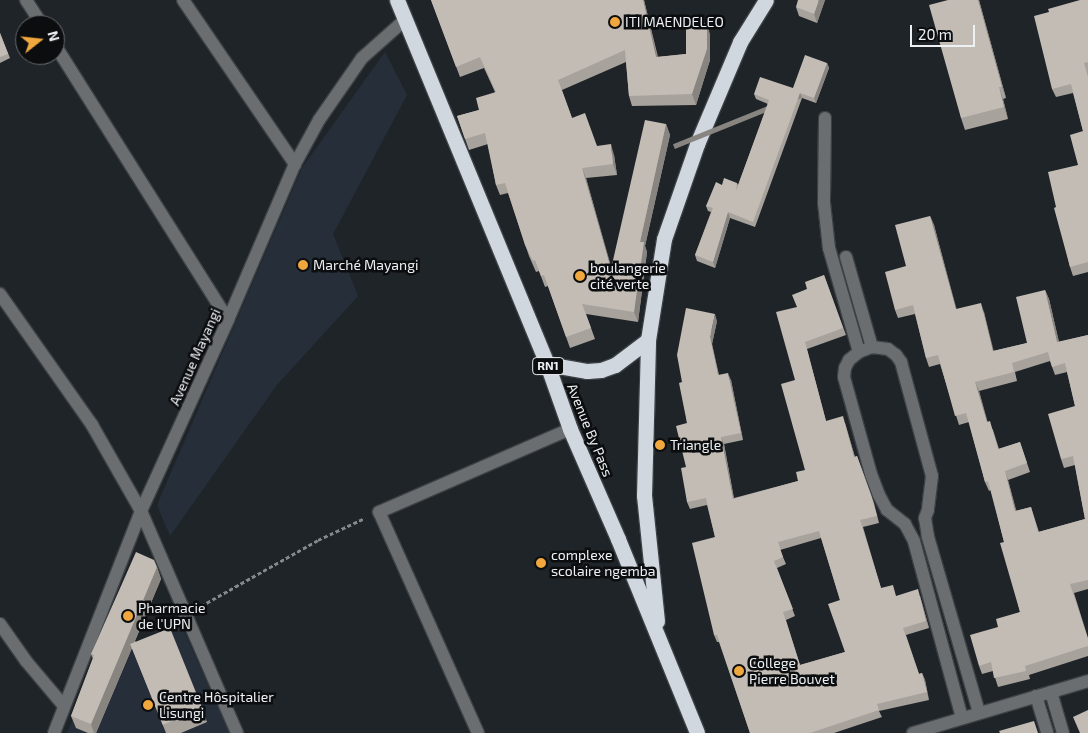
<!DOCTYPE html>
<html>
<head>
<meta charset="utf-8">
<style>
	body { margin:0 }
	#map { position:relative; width:1088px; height:733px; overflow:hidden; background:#1f2429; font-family:"Exo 2",sans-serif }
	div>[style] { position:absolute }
	.built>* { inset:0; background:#262f39 }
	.path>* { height:3px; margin-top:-1.5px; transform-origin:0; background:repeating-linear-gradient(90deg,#85898d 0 4px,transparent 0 6.5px) }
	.roads { filter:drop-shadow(1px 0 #3c4145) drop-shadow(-1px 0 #3c4145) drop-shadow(0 1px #3c4145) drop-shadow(0 -1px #3c4145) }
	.minor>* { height:12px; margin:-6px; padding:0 6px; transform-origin:6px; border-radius:6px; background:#6b6e71 }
	.highway>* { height:15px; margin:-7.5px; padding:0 7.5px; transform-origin:7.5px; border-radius:7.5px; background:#d1d7df }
	.wall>* { inset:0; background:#a7a29c }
	.shaded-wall>* { inset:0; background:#88847f; transform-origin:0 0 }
	.building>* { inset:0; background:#c2bcb5; transform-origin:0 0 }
	.dots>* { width:14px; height:14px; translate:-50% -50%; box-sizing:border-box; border:2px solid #0b0d0f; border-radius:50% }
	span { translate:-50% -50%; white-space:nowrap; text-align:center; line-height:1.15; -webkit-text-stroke:5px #0b0d0f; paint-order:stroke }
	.shield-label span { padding:1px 4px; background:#0b0d0f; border:1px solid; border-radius:4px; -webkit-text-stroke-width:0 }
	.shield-label { font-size:12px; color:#edf1f4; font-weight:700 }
	.poi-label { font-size:14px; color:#edf1f4 }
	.left { translate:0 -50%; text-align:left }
	.street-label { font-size:14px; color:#edf1f4 }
	.north { position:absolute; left:15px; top:15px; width:50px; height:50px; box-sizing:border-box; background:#0b0d0f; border:1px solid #65686b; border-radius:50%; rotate:74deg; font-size:14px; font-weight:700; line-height:20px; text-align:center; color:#edf1f4 }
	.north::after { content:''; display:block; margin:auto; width:18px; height:22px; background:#efa73e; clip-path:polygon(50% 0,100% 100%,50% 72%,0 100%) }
	.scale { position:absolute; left:910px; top:25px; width:65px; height:22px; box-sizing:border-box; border:2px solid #edf1f4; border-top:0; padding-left:6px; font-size:15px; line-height:18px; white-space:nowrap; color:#edf1f4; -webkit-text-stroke:4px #0b0d0f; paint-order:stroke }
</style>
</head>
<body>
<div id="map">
	<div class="built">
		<i style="clip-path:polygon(385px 52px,407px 95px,333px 234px,358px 296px,276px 386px,170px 536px,157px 505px,302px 168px)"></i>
		<i style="clip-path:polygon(182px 627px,230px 733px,67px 733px,96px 666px)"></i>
	</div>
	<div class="path">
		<i style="left:201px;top:606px;width:134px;rotate:-29.4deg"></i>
		<i style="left:318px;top:540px;width:52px;rotate:-25.1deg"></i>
	</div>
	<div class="roads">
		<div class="minor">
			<i style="left:26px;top:0;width:30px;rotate:57deg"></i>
			<i style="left:183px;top:0;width:199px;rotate:55.7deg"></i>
			<i style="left:55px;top:45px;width:325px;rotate:57.8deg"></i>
			<i style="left:825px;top:118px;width:85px;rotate:90.7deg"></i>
			<i style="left:824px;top:203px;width:45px;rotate:83.7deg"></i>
			<i style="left:829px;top:248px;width:108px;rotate:73.9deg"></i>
			<i style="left:846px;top:257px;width:94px;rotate:73.9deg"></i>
			<i style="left:0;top:294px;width:160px;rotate:54.9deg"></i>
			<i style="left:92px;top:425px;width:99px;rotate:60.3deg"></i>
			<i style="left:141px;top:511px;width:242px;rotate:66.6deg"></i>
			<i style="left:0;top:624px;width:45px;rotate:54.9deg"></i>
			<i style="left:26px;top:661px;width:59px;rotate:49.8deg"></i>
			<i style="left:1051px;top:692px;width:43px;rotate:73.7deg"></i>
			<i style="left:1036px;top:696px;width:39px;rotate:73deg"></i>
			<i style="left:962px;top:718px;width:183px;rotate:-105.2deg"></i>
			<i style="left:914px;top:541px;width:19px;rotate:-118deg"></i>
			<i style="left:905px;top:524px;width:23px;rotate:-142deg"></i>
			<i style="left:887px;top:510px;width:17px;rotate:-118deg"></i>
			<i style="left:879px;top:495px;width:22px;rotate:-111deg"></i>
			<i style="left:871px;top:474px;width:101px;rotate:-105.6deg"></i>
			<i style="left:844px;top:377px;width:9px;rotate:-84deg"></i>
			<i style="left:845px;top:368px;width:9px;rotate:-63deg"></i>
			<i style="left:849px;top:360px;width:13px;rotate:-39deg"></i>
			<i style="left:859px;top:352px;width:14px;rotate:-21deg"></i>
			<i style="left:872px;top:347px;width:16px;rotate:7deg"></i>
			<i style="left:888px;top:349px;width:10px;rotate:37deg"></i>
			<i style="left:896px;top:355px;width:9px;rotate:54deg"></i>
			<i style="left:901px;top:362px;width:118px;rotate:74.8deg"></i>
			<i style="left:932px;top:476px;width:34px;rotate:97deg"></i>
			<i style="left:928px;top:510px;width:9px;rotate:111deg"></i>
			<i style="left:925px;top:518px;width:19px;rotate:81deg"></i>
			<i style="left:928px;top:537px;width:182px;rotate:73.8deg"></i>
			<i style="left:54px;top:733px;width:238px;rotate:-68.6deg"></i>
			<i style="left:141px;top:511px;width:210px;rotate:-65.5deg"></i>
			<i style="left:228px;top:320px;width:170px;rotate:-66.8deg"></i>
			<i style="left:295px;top:164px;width:50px;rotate:-61.4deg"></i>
			<i style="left:319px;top:120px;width:75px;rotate:-55.3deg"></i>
			<i style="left:362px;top:58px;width:59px;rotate:-41.6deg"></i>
			<i style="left:478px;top:733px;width:242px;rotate:-114.1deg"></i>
			<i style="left:379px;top:512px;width:208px;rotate:-23.5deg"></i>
			<i style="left:913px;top:733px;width:183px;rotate:-16.5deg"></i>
		</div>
		<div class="highway">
			<i style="left:397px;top:0;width:394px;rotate:67.6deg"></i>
			<i style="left:547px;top:364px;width:69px;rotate:70.5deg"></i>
			<i style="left:570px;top:429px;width:120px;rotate:66.4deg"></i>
			<i style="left:618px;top:539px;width:209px;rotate:67.8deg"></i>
			<i style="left:547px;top:364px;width:41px;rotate:9.9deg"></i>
			<i style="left:587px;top:371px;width:14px;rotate:-4deg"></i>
			<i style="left:601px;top:370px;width:15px;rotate:-20deg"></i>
			<i style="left:615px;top:365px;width:41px;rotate:-37.1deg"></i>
			<i style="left:657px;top:621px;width:126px;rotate:-95.9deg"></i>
			<i style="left:644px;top:496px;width:156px;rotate:-88.5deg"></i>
			<i style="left:648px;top:340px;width:102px;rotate:-81deg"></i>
			<i style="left:664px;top:239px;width:101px;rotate:-70.8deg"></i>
			<i style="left:697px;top:144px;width:111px;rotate:-67.1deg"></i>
			<i style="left:740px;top:42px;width:49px;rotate:-58.2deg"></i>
		</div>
	</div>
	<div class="wall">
		<i style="clip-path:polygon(431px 0,644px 0,658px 57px,686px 54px,710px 34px,710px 60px,696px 105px,632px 106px,629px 96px,626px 62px,562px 90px,572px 118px,597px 146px,614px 155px,617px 175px,586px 178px,611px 268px,666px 124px,670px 135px,645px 246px,647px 252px,638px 322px,586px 314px,595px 339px,570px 348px,548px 286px,545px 287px,539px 271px,536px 272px,529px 256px,508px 193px,500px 195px,496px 185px,488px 144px,469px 150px,457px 116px,479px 110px,495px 92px,484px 68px,460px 77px)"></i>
		<i style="clip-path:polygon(825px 0,817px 23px,799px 16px,796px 7px)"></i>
		<i style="clip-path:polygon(948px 0,979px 0,1006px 98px,1003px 99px,1008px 119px,965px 130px,961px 118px)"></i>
		<i style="clip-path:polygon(1088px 0,1088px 272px,1073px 276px,1070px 267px,1056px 207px,1078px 165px,1083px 131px,1073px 93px,1056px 97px,1052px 89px,1049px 12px)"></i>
		<i style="clip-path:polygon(0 33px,10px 58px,0 63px)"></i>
		<i style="clip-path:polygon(827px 63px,829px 68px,816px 103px,802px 98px,755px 227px,730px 218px,715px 268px,697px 261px,695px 255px,711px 212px,708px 211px,706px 206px,722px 185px,737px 183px,738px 185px,768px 104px,756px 99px,754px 94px,793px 88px)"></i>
		<i style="clip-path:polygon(evenodd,930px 216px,934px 225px,956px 309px,984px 312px,993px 351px,1027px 343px,1045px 290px,1049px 299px,1059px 342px,1088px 335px,1088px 589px,1074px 593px,1088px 638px,1088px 656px,1029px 675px,1030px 679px,998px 687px,993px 671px,982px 674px,979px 666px,998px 627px,1020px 612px,1004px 542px,991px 490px,989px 491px,985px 482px,969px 422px,959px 425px,940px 364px,929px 367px,926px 358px,915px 314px,898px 318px,895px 310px,906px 266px,930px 216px,1050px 361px,1055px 375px,1067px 372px,1075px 406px,1061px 459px,1064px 468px,1075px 465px,1085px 519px,1039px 532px,1031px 507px,1016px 511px,1008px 480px,1030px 472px,1020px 442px,999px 449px,993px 430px,987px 421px,979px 391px,1017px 381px,1015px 372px,1050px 361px)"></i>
		<i style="clip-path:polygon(evenodd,824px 275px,846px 335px,807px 349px,826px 421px,845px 423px,855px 457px,857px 456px,874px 503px,879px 523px,863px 527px,881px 588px,896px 596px,920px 596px,929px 628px,906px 635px,919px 674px,922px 673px,925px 680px,929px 700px,879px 711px,882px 717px,834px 733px,750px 733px,719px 642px,717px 642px,714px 635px,715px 537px,707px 505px,690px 509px,687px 502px,687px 423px,682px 382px,717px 321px,712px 344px,719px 375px,731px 380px,743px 440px,724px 444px,734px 498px,798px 481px,805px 470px,795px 380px,797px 307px,807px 289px,824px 275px,821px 538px,840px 600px,845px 652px,800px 665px,786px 620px,795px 616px,777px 568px,786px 564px,780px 550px,821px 538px)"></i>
		<i style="clip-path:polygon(157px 567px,161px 579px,135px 641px,202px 709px,207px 722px,181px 733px,166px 733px,132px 648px,96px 733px,88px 733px,76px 728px,71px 716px,93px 659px,91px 654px)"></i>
	</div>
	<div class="shaded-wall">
		<i style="clip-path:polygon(643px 0,644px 0,660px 68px,656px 57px)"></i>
		<i style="clip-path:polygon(819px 0,825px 0,817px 23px,814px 14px)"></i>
		<i style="clip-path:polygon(978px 0,979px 0,980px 4px,1006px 98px,1002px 87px)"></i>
		<i style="clip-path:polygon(707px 23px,710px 34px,710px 60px,696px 105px,692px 94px)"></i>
		<i style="clip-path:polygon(827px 63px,829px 68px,816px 103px,814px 98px)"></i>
		<i style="clip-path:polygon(999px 87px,1003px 99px,1008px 119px,1004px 107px)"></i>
		<i style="left:800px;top:93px;width:5px;height:137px;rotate:68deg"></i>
		<i style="clip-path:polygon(666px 124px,670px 135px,645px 246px,647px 252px,638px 322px,634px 312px,640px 242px)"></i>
		<i style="clip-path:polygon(611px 144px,614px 155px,617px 175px,613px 164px)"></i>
		<i style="clip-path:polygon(582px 168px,586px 178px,615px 280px,611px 269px)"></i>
		<i style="clip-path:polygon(728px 212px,730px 218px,715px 268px,713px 262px)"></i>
		<i style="clip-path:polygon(930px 216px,934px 225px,959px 318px,956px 309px)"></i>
		<i style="clip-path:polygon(1045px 290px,1049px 299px,1061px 351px,1057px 342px)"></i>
		<i style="clip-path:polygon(981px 303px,984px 312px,996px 360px,993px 351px)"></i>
		<i style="clip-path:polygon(715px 314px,717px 321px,712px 344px,720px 382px,718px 375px,710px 337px)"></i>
		<i style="clip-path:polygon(728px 373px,731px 380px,743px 440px,741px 433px)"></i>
		<i style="clip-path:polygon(975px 382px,979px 391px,990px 430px,987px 422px)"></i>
		<i style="clip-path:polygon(843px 416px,845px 423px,857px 464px,854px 457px)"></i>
		<i style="clip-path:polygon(721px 437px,724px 444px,735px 506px,733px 499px)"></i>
		<i style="clip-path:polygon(1005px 471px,1008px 480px,1019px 520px,1015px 511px)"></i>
		<i style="clip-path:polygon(157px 567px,161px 579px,96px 733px,94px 733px,91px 724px)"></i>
		<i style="clip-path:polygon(918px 589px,920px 596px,929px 628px,926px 621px)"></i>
		<i style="clip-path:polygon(922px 673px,925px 680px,929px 700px,927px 692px)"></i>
	</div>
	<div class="building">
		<i style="clip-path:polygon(431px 0,643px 0,656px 57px,686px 54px,686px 23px,707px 23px,707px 49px,692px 94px,629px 96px,625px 50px,558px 80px,572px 118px,585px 113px,597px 146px,611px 144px,613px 164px,582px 168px,611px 269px,645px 120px,666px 124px,640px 242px,644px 242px,634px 312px,582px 304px,591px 328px,566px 337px,544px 275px,541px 276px,535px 260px,533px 261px,525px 245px,505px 183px,496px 185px,485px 133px,465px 139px,457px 116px,479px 110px,476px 98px,496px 92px,480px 57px,456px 67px)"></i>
		<i style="clip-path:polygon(798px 0,819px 0,814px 14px,796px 7px)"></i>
		<i style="clip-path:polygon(948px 0,978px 0,1002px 87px,999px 87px,1004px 107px,961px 118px,929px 5px)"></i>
		<i style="clip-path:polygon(1080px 0,1088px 0,1088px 62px,1084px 63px,1088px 77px,1088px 262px,1070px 267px,1054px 208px,1056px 207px,1048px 172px,1078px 165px,1070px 135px,1083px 131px,1071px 84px,1052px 89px,1034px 16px,1049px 12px,1048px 9px)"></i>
		<i style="clip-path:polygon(0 33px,8px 54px,0 57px)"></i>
		<i style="clip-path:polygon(805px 55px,827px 63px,814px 98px,800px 93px,753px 222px,728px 212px,713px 262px,695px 255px,713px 208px,706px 206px,716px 182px,722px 185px,724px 178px,737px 183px,736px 191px,769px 100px,754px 94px,760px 77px,793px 88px)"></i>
		<i style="clip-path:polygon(evenodd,930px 216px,956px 309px,981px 303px,993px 351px,1027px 343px,1016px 297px,1045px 290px,1057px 342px,1088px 335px,1088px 580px,1070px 584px,1088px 639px,1088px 646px,1025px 666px,1026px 671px,994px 678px,991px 662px,979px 666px,970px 635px,998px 627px,996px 619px,1020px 612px,1000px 543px,1004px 542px,988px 481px,985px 482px,966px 413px,955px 416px,938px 355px,926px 358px,913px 305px,895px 310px,885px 272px,906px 266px,895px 225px,930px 216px,1048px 352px,1052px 367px,1065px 363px,1075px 406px,1048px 414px,1061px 459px,1073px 456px,1085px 519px,1038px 532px,1031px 507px,1015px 511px,1005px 471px,1027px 463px,1020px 442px,998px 449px,990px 421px,987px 422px,975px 382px,1014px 372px,1012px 363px,1048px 352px)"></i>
		<i style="clip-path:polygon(evenodd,824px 275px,843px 328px,805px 342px,826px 421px,843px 416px,854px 457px,857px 456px,871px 495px,877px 516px,860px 520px,881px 588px,893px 585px,896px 596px,918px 589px,926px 621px,903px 628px,919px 674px,922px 673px,927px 692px,877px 704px,879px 710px,810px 733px,750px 733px,717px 635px,714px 635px,692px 543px,715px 537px,706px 498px,687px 502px,681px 468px,686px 467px,676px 426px,687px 423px,679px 383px,682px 382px,677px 355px,686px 308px,715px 314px,710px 337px,718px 375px,728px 373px,741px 433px,721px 437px,733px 499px,798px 481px,796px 472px,805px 470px,781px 384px,795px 380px,776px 312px,797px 307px,792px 295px,807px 289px,805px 282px,824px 275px,819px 531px,840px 600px,828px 604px,845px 652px,800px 665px,783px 612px,793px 609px,774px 561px,783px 557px,778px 542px,819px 531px)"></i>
		<i style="clip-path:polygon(136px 552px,154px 560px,157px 567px,91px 724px,71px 716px,94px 655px,91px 654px)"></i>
		<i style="left:170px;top:628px;width:87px;height:43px;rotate:68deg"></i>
		<i style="clip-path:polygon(1088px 710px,1088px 733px,1080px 733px,1073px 717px)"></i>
		<i style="clip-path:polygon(1034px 721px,1038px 733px,1000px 733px,999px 731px)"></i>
	</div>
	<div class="dots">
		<i style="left:615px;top:22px;background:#efa73e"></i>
		<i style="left:303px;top:265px;background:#efa73e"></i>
		<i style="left:580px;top:276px;background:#efa73e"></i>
		<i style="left:660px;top:445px;background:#efa73e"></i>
		<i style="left:541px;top:563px;background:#efa73e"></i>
		<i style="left:128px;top:616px;background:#efa73e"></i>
		<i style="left:739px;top:671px;background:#efa73e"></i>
		<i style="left:148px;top:705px;background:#efa73e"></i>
	</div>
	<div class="shield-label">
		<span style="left:548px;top:366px">RN1</span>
	</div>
	<div class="poi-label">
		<span class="left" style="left:625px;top:22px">ITI MAENDELEO</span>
		<span class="left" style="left:313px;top:265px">Marché Mayangi</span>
		<span class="left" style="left:590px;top:276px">boulangerie<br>cité verte</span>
		<span class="left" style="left:670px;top:445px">Triangle</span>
		<span class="left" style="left:551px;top:563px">complexe<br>scolaire ngemba</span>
		<span class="left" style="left:138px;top:616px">Pharmacie<br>de l'UPN</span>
		<span class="left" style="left:749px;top:671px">College<br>Pierre Bouvet</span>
		<span class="left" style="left:159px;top:705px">Centre Hôspitalier<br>Lisungi</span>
	</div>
	<div class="street-label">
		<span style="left:195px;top:357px;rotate:-66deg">Avenue Mayangi</span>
		<span style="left:590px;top:430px;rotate:68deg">Avenue By Pass</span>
	</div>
	<div class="north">N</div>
	<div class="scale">20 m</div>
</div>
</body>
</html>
